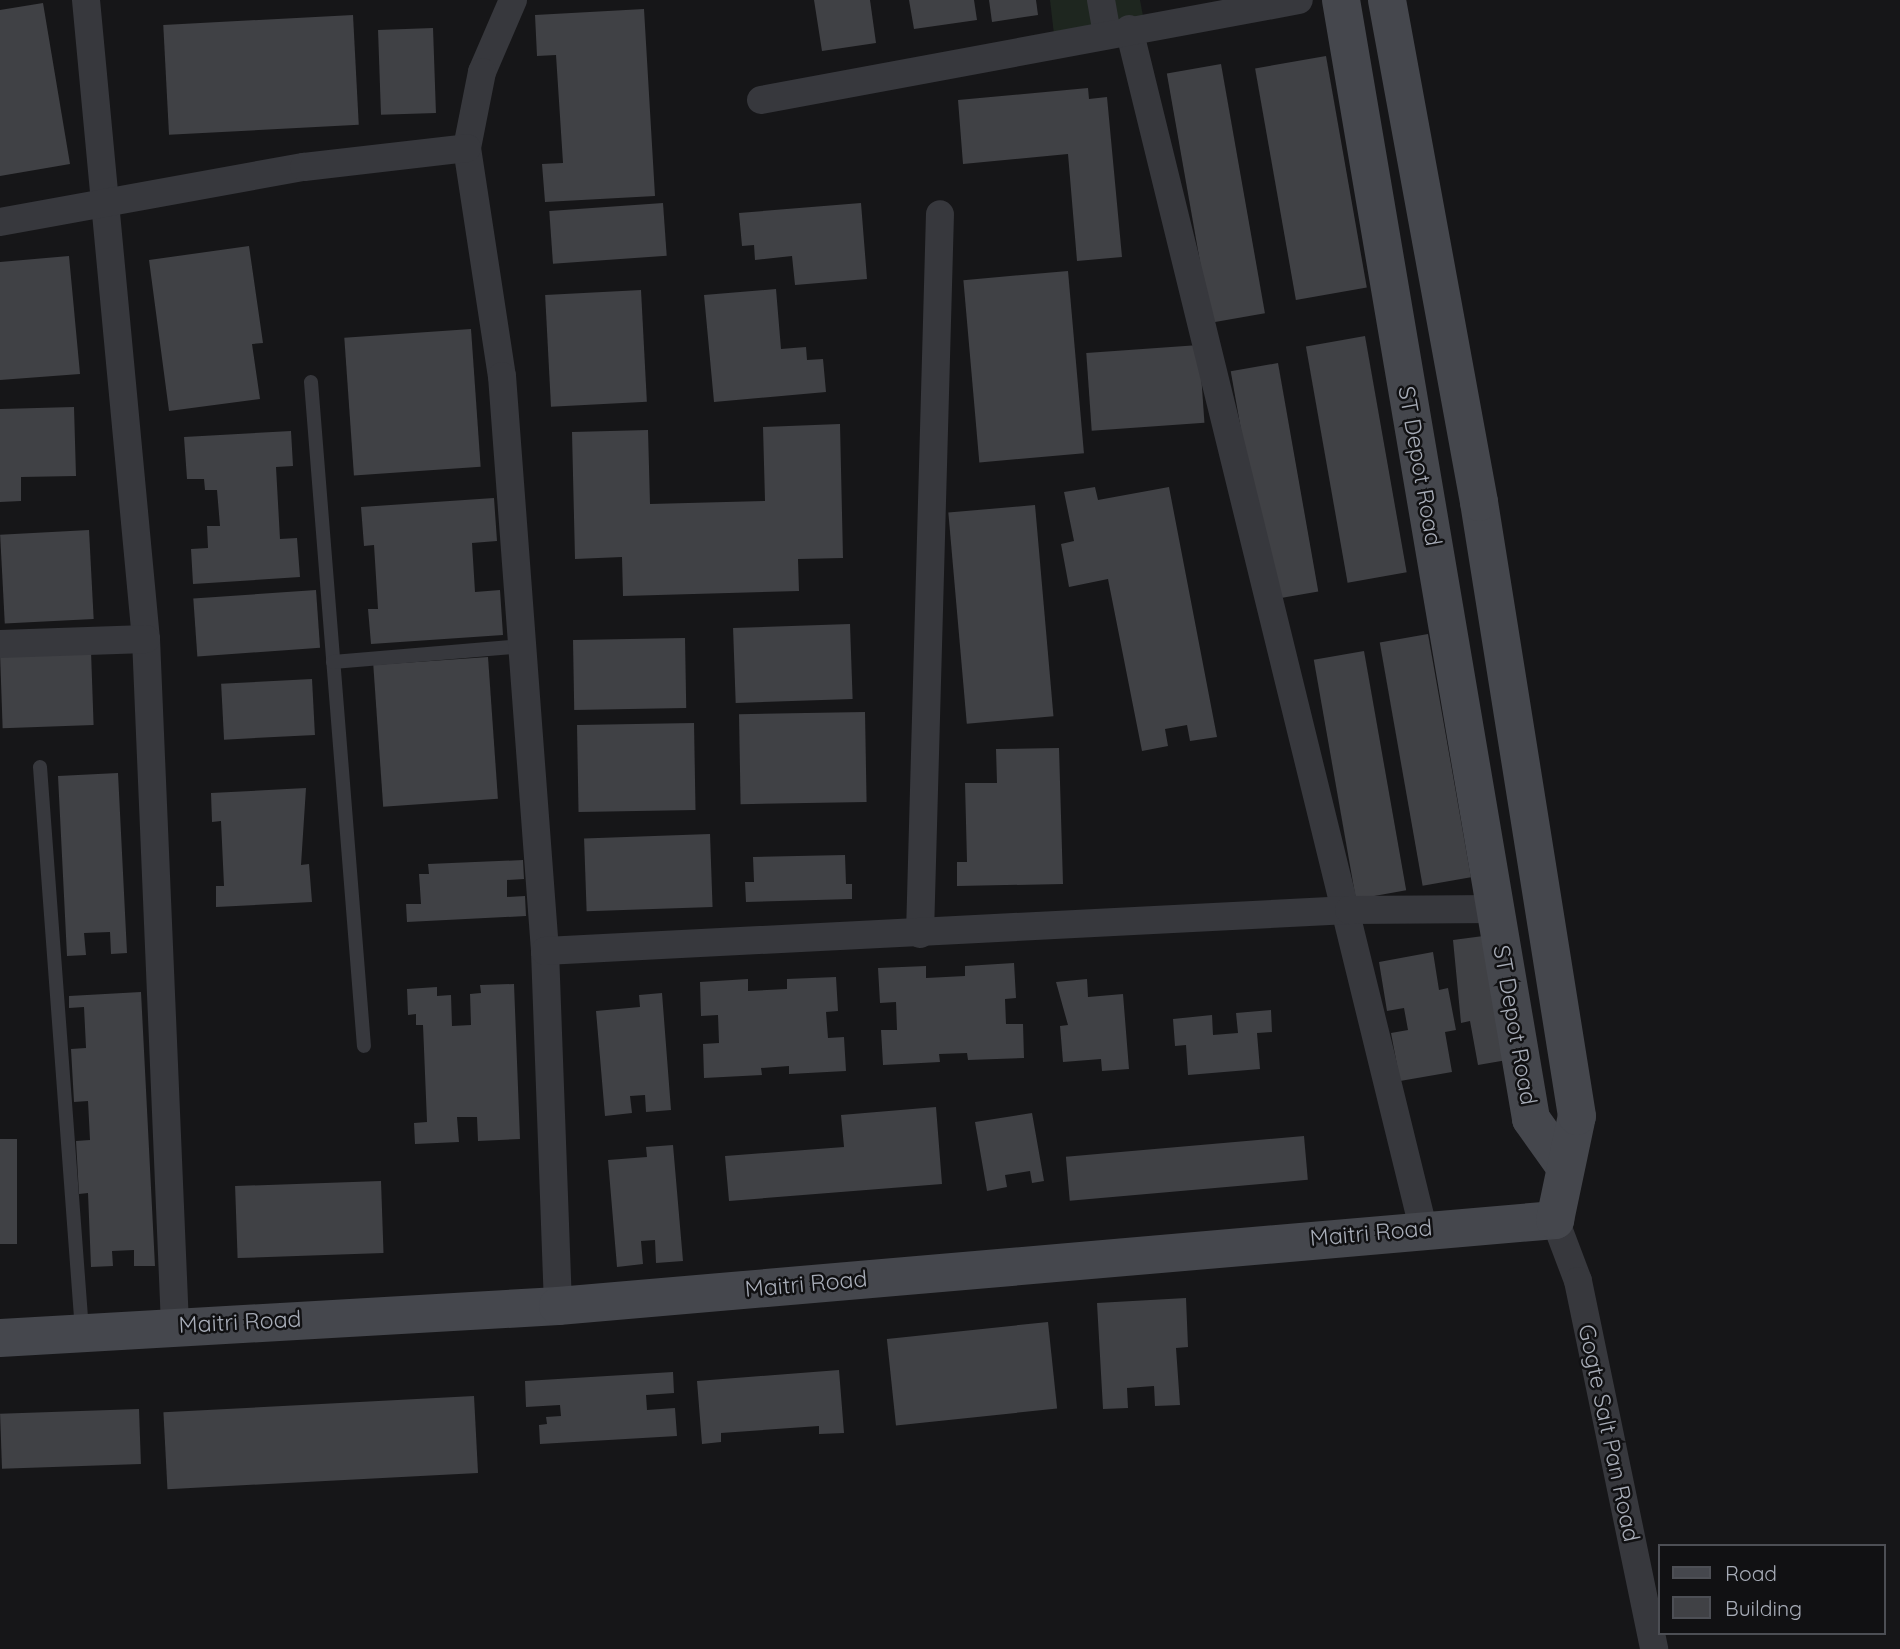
<!DOCTYPE html>
<html>
<head>
<meta charset="utf-8">
<style>
	body { margin:0 }
	#map { position:relative; width:1900px; height:1649px; overflow:hidden; background:#161618; font-family:Quicksand,sans-serif }
	div>[style] { position:absolute }
	.green>* { inset:0; background:#1e261f }
	.building>* { inset:0; background:#404145; transform-origin:0 0 }
	.lane>* { height:14px; margin:-7px; padding:0 7px; transform-origin:7px; border-radius:7px; background:#37383d }
	.street>* { height:28px; margin:-14px; padding:0 14px; transform-origin:14px; border-radius:14px; background:#37383d }
	.secondary>* { height:38px; margin:-19px; padding:0 19px; transform-origin:19px; border-radius:19px; background:#45474d }
	span { translate:-50% -50%; white-space:nowrap; text-align:center; line-height:1.15; -webkit-text-stroke:5px #111113; paint-order:stroke }
	.street-label { font-size:23px; color:#a8adb8 }
	.legend { position:absolute; left:1658px; top:1544px; width:228px; height:91px; box-sizing:border-box; background:#111113; border:2px solid #4d4f55; margin:0; padding:9px 12px; list-style:none; font-size:21px; color:#a8adb8 }
	.legend li { display:flex; align-items:center; gap:14px; height:35px }
	.legend b { width:35px; border:2px solid #4d4f55 }
</style>
</head>
<body>
<div id="map">
	<div class="green">
		<i style="clip-path:polygon(1050px 0,1140px 0,1145px 27px,1055px 43px)"></i>
	</div>
	<div class="building">
		<i style="clip-path:polygon(814px 0,870px 0,876px 43px,822px 51px)"></i>
		<i style="clip-path:polygon(909px 0,974px 0,977px 20px,914px 29px)"></i>
		<i style="clip-path:polygon(989px 0,1036px 0,1038px 15px,992px 22px)"></i>
		<i style="clip-path:polygon(43px 3px,70px 164px,0 176px,0 10px)"></i>
		<i style="clip-path:polygon(644px 9px,655px 196px,545px 202px,542px 164px,563px 163px,556px 55px,537px 56px,535px 15px)"></i>
		<i style="left:353px;top:15px;width:110px;height:190px;rotate:87deg"></i>
		<i style="left:433px;top:28px;width:85px;height:55px;rotate:88deg"></i>
		<i style="left:1326px;top:56px;width:235px;height:72px;rotate:80deg"></i>
		<i style="left:1221px;top:64px;width:253px;height:55px;rotate:80deg"></i>
		<i style="clip-path:polygon(1088px 88px,1089px 99px,1107px 97px,1122px 257px,1077px 261px,1068px 154px,963px 164px,958px 100px)"></i>
		<i style="left:663px;top:203px;width:53px;height:114px;rotate:86deg"></i>
		<i style="clip-path:polygon(861px 203px,867px 279px,795px 285px,792px 256px,755px 260px,754px 245px,742px 246px,739px 213px)"></i>
		<i style="clip-path:polygon(249px 246px,263px 343px,252px 344px,260px 399px,169px 411px,149px 260px)"></i>
		<i style="clip-path:polygon(69px 256px,80px 374px,0 380px,0 262px)"></i>
		<i style="left:1068px;top:271px;width:183px;height:105px;rotate:85deg"></i>
		<i style="clip-path:polygon(776px 289px,781px 349px,806px 347px,807px 360px,823px 359px,826px 392px,714px 402px,704px 295px)"></i>
		<i style="left:641px;top:290px;width:112px;height:96px;rotate:87deg"></i>
		<i style="left:471px;top:329px;width:138px;height:127px;rotate:86deg"></i>
		<i style="left:1365px;top:336px;width:240px;height:60px;rotate:80deg"></i>
		<i style="left:1199px;top:345px;width:78px;height:113px;rotate:86deg"></i>
		<i style="left:1278px;top:363px;width:232px;height:48px;rotate:80deg"></i>
		<i style="clip-path:polygon(74px 407px,76px 476px,21px 477px,21px 501px,0 502px,0 409px)"></i>
		<i style="clip-path:polygon(840px 424px,843px 558px,798px 559px,799px 591px,623px 596px,622px 557px,575px 559px,572px 432px,648px 430px,650px 504px,765px 501px,763px 427px)"></i>
		<i style="clip-path:polygon(291px 431px,293px 466px,276px 467px,280px 539px,297px 538px,300px 577px,193px 584px,191px 549px,208px 548px,207px 526px,220px 526px,217px 490px,205px 490px,204px 479px,187px 479px,184px 437px)"></i>
		<i style="clip-path:polygon(1095px 487px,1098px 500px,1169px 487px,1217px 737px,1190px 741px,1187px 725px,1165px 729px,1168px 746px,1142px 751px,1108px 579px,1069px 587px,1061px 544px,1074px 541px,1064px 492px)"></i>
		<i style="clip-path:polygon(494px 498px,497px 541px,472px 543px,475px 592px,500px 590px,503px 635px,371px 644px,368px 609px,378px 609px,374px 545px,364px 546px,361px 507px)"></i>
		<i style="left:1035px;top:505px;width:212px;height:87px;rotate:85deg"></i>
		<i style="left:89px;top:530px;width:89px;height:89px;rotate:87deg"></i>
		<i style="left:316px;top:590px;width:58px;height:123px;rotate:86deg"></i>
		<i style="left:850px;top:624px;width:75px;height:117px;rotate:88deg"></i>
		<i style="left:1428px;top:634px;width:247px;height:49px;rotate:80deg"></i>
		<i style="left:685px;top:638px;width:70px;height:112px;rotate:89deg"></i>
		<i style="left:91px;top:651px;width:74px;height:91px;rotate:88deg"></i>
		<i style="left:1364px;top:651px;width:243px;height:51px;rotate:80deg"></i>
		<i style="left:488px;top:657px;width:142px;height:115px;rotate:86deg"></i>
		<i style="left:312px;top:679px;width:56px;height:91px;rotate:87deg"></i>
		<i style="left:865px;top:712px;width:90px;height:126px;rotate:89deg"></i>
		<i style="left:694px;top:723px;width:87px;height:117px;rotate:89deg"></i>
		<i style="clip-path:polygon(1059px 748px,1063px 884px,957px 886px,957px 862px,967px 862px,965px 783px,997px 783px,996px 749px)"></i>
		<i style="clip-path:polygon(118px 773px,127px 953px,111px 954px,110px 932px,84px 933px,86px 955px,67px 956px,58px 776px)"></i>
		<i style="clip-path:polygon(306px 788px,301px 865px,309px 864px,312px 902px,216px 907px,216px 886px,224px 886px,221px 821px,212px 822px,211px 793px)"></i>
		<i style="left:710px;top:834px;width:73px;height:126px;rotate:88deg"></i>
		<i style="clip-path:polygon(845px 855px,846px 884px,852px 884px,852px 899px,746px 902px,745px 882px,754px 882px,753px 857px)"></i>
		<i style="clip-path:polygon(523px 860px,524px 879px,507px 880px,507px 897px,525px 896px,526px 916px,407px 922px,406px 904px,421px 904px,419px 874px,429px 874px,428px 864px)"></i>
		<i style="clip-path:polygon(1491px 935px,1507px 1060px,1478px 1065px,1470px 1021px,1461px 1023px,1453px 940px)"></i>
		<i style="clip-path:polygon(1433px 952px,1439px 990px,1448px 988px,1456px 1030px,1445px 1032px,1452px 1072px,1400px 1081px,1391px 1033px,1408px 1030px,1404px 1008px,1387px 1011px,1379px 962px)"></i>
		<i style="clip-path:polygon(1014px 963px,1016px 998px,1005px 999px,1006px 1024px,1023px 1024px,1024px 1058px,968px 1060px,967px 1053px,939px 1054px,940px 1062px,883px 1065px,881px 1030px,897px 1030px,896px 1002px,880px 1003px,878px 968px,926px 966px,926px 978px,965px 976px,965px 966px)"></i>
		<i style="clip-path:polygon(836px 977px,838px 1011px,826px 1012px,828px 1038px,844px 1037px,846px 1071px,789px 1074px,789px 1066px,761px 1068px,762px 1075px,704px 1078px,703px 1044px,719px 1043px,718px 1015px,701px 1016px,700px 982px,748px 979px,748px 991px,787px 989px,787px 979px)"></i>
		<i style="clip-path:polygon(1087px 979px,1088px 997px,1123px 994px,1129px 1069px,1102px 1071px,1101px 1059px,1063px 1062px,1060px 1026px,1068px 1025px,1056px 982px)"></i>
		<i style="clip-path:polygon(514px 984px,520px 1139px,478px 1141px,477px 1117px,457px 1117px,459px 1142px,415px 1144px,414px 1123px,427px 1122px,423px 1025px,416px 1025px,416px 1014px,408px 1015px,407px 989px,437px 987px,437px 996px,451px 995px,452px 1026px,471px 1025px,470px 994px,481px 993px,480px 985px)"></i>
		<i style="clip-path:polygon(141px 992px,155px 1266px,134px 1266px,134px 1250px,112px 1251px,113px 1266px,91px 1267px,88px 1193px,79px 1194px,76px 1141px,90px 1140px,88px 1101px,74px 1102px,71px 1049px,86px 1048px,84px 1007px,69px 1008px,69px 996px)"></i>
		<i style="clip-path:polygon(662px 993px,671px 1110px,646px 1112px,645px 1095px,630px 1096px,632px 1113px,605px 1116px,596px 1011px,640px 1007px,639px 995px)"></i>
		<i style="clip-path:polygon(1271px 1010px,1272px 1032px,1257px 1033px,1260px 1069px,1188px 1075px,1186px 1045px,1175px 1046px,1173px 1019px,1212px 1015px,1213px 1035px,1238px 1033px,1236px 1013px)"></i>
		<i style="clip-path:polygon(936px 1107px,942px 1184px,729px 1201px,725px 1156px,844px 1147px,841px 1115px)"></i>
		<i style="clip-path:polygon(1032px 1113px,1044px 1181px,1032px 1183px,1030px 1171px,1005px 1175px,1007px 1187px,987px 1191px,975px 1122px)"></i>
		<i style="left:1304px;top:1136px;width:44px;height:239px;rotate:85deg"></i>
		<i style="left:0;top:1139px;width:17px;height:105px"></i>
		<i style="clip-path:polygon(673px 1145px,683px 1261px,656px 1263px,655px 1240px,641px 1241px,643px 1264px,617px 1267px,608px 1160px,647px 1157px,646px 1147px)"></i>
		<i style="left:381px;top:1181px;width:72px;height:146px;rotate:88deg"></i>
		<i style="clip-path:polygon(1186px 1298px,1188px 1347px,1176px 1348px,1180px 1405px,1155px 1406px,1154px 1386px,1127px 1388px,1128px 1408px,1103px 1409px,1097px 1303px)"></i>
		<i style="left:1048px;top:1322px;width:87px;height:162px;rotate:84deg"></i>
		<i style="clip-path:polygon(839px 1370px,844px 1433px,819px 1434px,819px 1426px,721px 1433px,721px 1442px,702px 1444px,697px 1381px)"></i>
		<i style="clip-path:polygon(673px 1372px,674px 1393px,646px 1395px,647px 1410px,675px 1408px,677px 1436px,540px 1444px,539px 1425px,547px 1424px,546px 1417px,561px 1416px,560px 1405px,526px 1407px,525px 1381px)"></i>
		<i style="left:474px;top:1396px;width:77px;height:311px;rotate:87deg"></i>
		<i style="left:139px;top:1409px;width:55px;height:139px;rotate:88deg"></i>
	</div>
	<div class="lane">
		<i style="left:311px;top:382px;width:666px;rotate:85.44deg"></i>
		<i style="left:333px;top:662px;width:190px;rotate:-4.8deg"></i>
		<i style="left:40px;top:767px;width:566px;rotate:85.74deg"></i>
	</div>
	<div class="street">
		<i style="left:86px;top:0;width:642px;rotate:84.64deg"></i>
		<i style="left:146px;top:639px;width:687px;rotate:87.58deg"></i>
		<i style="left:513px;top:0;width:78px;rotate:113.3deg"></i>
		<i style="left:482px;top:72px;width:77px;rotate:101.2deg"></i>
		<i style="left:467px;top:148px;width:231px;rotate:81.3deg"></i>
		<i style="left:502px;top:376px;width:577px;rotate:85.72deg"></i>
		<i style="left:545px;top:951px;width:355px;rotate:87.9deg"></i>
		<i style="left:1101px;top:0;width:35px;rotate:80deg"></i>
		<i style="left:1129px;top:29px;width:1235px;rotate:76.22deg"></i>
		<i style="left:761px;top:100px;width:547px;rotate:-10.53deg"></i>
		<i style="left:0;top:222px;width:309px;rotate:-10.3deg"></i>
		<i style="left:304px;top:167px;width:164px;rotate:-6.6deg"></i>
		<i style="left:0;top:644px;width:146px;rotate:-2deg"></i>
		<i style="left:920px;top:934px;width:720px;rotate:-88.41deg"></i>
		<i style="left:545px;top:951px;width:805px;rotate:-2.92deg"></i>
		<i style="left:1349px;top:910px;width:146px;rotate:-0.4deg"></i>
		<i style="left:1555px;top:1220px;width:65px;rotate:69.3deg"></i>
		<i style="left:1578px;top:1281px;width:376px;rotate:78.3deg"></i>
	</div>
	<div class="secondary">
		<i style="left:1341px;top:0;width:1135px;rotate:80.36deg"></i>
		<i style="left:1531px;top:1119px;width:55px;rotate:54.6deg"></i>
		<i style="left:0;top:1338px;width:559px;rotate:-3.28deg"></i>
		<i style="left:558px;top:1306px;width:1001px;rotate:-4.93deg"></i>
		<i style="left:1555px;top:1220px;width:106px;rotate:-78.1deg"></i>
		<i style="left:1577px;top:1116px;width:622px;rotate:-99.07deg"></i>
		<i style="left:1479px;top:502px;width:510px;rotate:-100.39deg"></i>
	</div>
	<div class="street-label">
		<span style="left:1420px;top:466px;rotate:80deg">ST Depot Road</span>
		<span style="left:1515px;top:1025px;rotate:80deg">ST Depot Road</span>
		<span style="left:1371px;top:1233px;rotate:-5deg">Maitri Road</span>
		<span style="left:806px;top:1284px;rotate:-5deg">Maitri Road</span>
		<span style="left:240px;top:1322px;rotate:-3deg">Maitri Road</span>
		<span style="left:1609px;top:1433px;rotate:78deg">Gogte Salt Pan Road</span>
	</div>
	<ul class="legend">
	<li><b style="height:9px;background:#45474d"></b>Road</li>
	<li><b style="height:19px;background:#404145"></b>Building</li>
	</ul>
</div>
</body>
</html>
